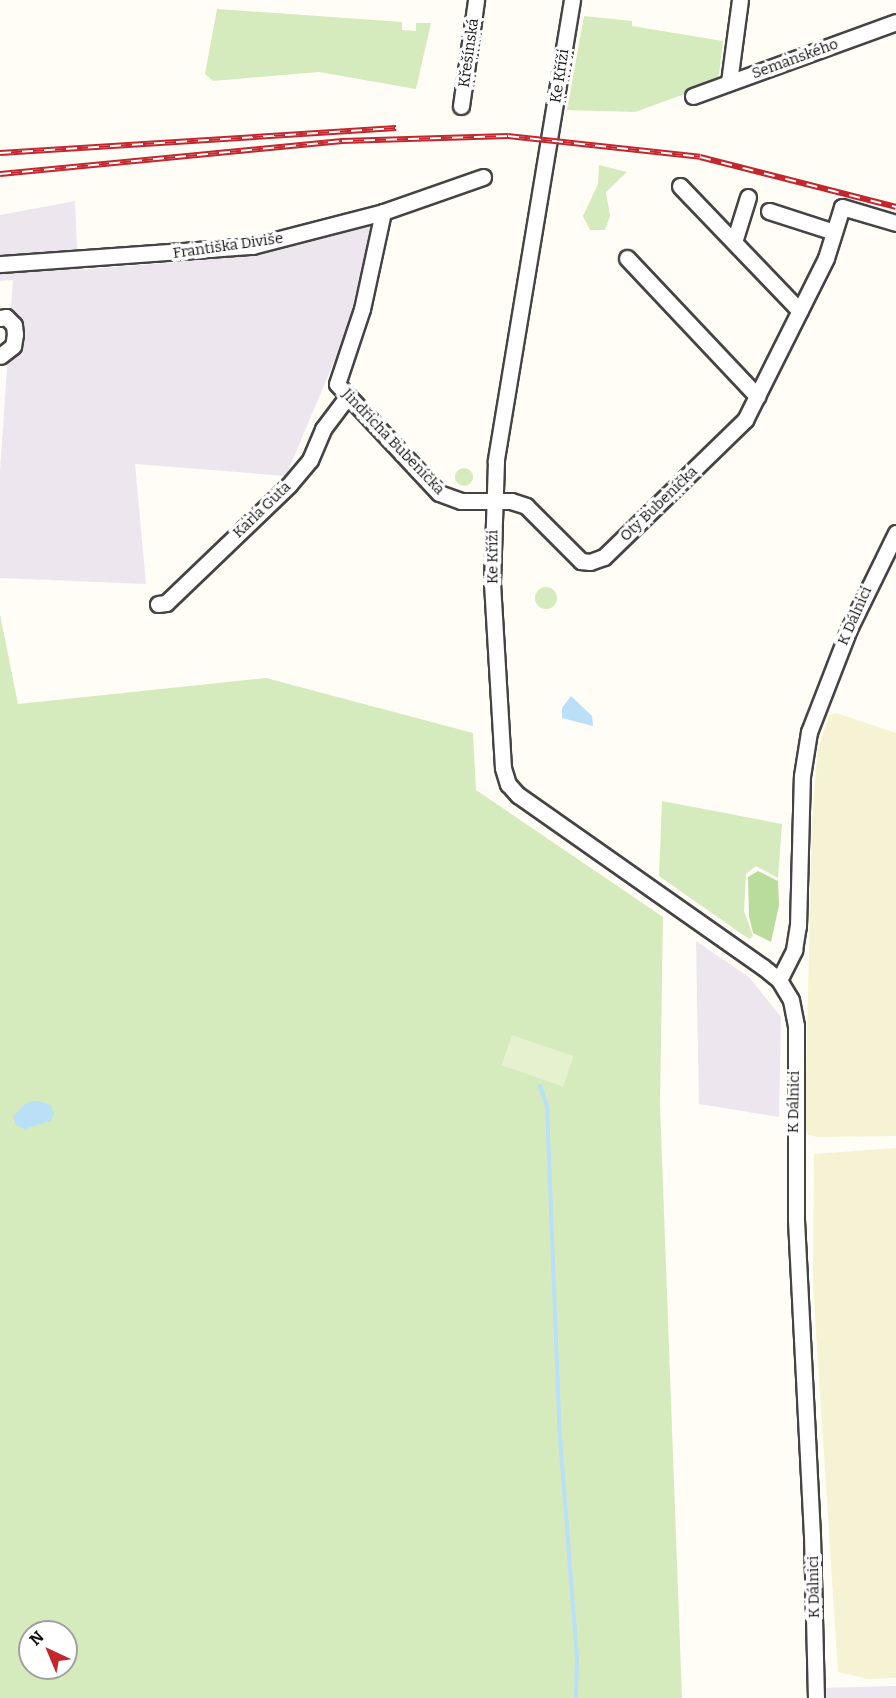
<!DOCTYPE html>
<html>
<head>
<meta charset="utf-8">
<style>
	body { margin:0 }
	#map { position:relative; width:896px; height:1698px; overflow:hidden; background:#fffdf5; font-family:Bitter,serif }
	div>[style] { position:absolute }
	.industrial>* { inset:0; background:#eee6ef }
	.farmland>* { inset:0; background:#f6f3d4 }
	.green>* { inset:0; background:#d5ebbd }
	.round { border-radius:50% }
	.forest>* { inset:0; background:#b9dc9c }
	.pitch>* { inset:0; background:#e6f2cf; transform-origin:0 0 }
	.water>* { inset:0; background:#b9e0f7 }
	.stream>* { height:4px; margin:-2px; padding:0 2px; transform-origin:2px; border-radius:2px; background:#b9e0f7 }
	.roads { filter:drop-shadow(2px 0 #444) drop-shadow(-2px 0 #444) drop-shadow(0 2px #444) drop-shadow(0 -2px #444) }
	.minor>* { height:15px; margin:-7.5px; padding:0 7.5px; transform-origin:7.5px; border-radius:7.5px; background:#fff }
	.rail>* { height:6px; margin-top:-3px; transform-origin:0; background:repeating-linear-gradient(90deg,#fff 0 11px,#c4262e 0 22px); box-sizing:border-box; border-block:2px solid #c4262e }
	span { translate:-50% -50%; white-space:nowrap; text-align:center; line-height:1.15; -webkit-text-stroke:6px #fff; paint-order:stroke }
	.street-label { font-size:15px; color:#111 }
	.north { position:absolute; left:18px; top:1620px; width:60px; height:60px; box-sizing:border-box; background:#fff; border:2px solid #a0a0a0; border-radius:50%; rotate:316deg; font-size:16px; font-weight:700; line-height:24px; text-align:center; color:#111 }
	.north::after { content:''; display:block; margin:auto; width:21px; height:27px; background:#c4262e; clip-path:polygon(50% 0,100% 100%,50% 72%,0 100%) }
</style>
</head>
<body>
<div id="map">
	<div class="industrial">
		<i style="clip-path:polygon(75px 201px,78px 270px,239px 257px,371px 226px,348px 328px,286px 476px,135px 464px,146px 584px,0 578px,0 471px,13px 280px,0 281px,0 215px)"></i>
		<i style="clip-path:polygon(696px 941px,749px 977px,781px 1017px,779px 1117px,699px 1104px)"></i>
		<i style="clip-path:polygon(896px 1686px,896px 1698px,822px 1698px,821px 1688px)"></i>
	</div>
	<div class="farmland">
		<i style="clip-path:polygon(836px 713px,896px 733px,896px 1136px,818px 1137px,808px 1135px,805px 1127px,812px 819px,818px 749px,829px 715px)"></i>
		<i style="clip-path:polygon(896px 1148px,896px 1678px,868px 1679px,838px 1672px,813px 1285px,814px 1154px)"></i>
	</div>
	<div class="green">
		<i style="clip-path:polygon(217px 9px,402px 22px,402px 30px,416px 31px,416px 23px,431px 23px,416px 89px,319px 72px,213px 81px,205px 74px)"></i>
		<i style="clip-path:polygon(584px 16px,632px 21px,632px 26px,723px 41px,718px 82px,635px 112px,567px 110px)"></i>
		<i style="clip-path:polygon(599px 165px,627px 172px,606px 192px,610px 216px,605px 230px,590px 230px,583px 216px,598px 184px)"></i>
		<i class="round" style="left:455px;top:468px;width:18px;height:18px"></i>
		<i class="round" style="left:535px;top:587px;width:22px;height:22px"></i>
		<i style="clip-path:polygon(evenodd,0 614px,18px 704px,266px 678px,473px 733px,476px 790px,663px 917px,660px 1105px,682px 1698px,0 1698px,0 614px,30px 1632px,66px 1632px,66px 1668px,30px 1668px,30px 1632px)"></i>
		<i style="clip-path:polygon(662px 801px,782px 824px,778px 878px,756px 866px,746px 874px,744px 911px,753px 936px,749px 939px,659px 876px)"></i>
	</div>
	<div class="forest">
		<i style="clip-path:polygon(758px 871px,778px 881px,779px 905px,771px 942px,753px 933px,749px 916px,748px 877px)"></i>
	</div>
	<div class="pitch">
		<i style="left:512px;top:1035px;width:65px;height:32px;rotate:19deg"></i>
	</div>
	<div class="water">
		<i style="clip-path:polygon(571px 696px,592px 716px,593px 726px,562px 718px,562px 708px)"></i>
		<i style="clip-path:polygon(37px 1101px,51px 1105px,54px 1114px,50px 1121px,25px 1129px,16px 1125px,13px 1117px,16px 1113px,26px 1103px)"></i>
	</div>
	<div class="stream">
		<i style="left:540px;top:1086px;width:21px;rotate:71deg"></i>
		<i style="left:547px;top:1106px;width:331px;rotate:87.8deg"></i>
		<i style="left:560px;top:1437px;width:221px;rotate:85.6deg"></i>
		<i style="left:577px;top:1657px;width:41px;rotate:91.4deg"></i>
	</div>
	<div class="roads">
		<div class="minor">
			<i style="left:572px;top:0;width:467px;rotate:99.4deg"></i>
			<i style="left:496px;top:461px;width:122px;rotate:91.9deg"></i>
			<i style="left:492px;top:583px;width:185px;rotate:86.6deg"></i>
			<i style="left:503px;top:768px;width:17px;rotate:73deg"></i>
			<i style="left:508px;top:784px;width:15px;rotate:48deg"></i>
			<i style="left:518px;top:795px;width:299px;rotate:35.1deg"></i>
			<i style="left:763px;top:967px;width:21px;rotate:39deg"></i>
			<i style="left:779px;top:980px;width:23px;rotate:59deg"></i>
			<i style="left:791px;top:1000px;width:26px;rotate:79deg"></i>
			<i style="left:796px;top:1026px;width:194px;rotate:90deg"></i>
			<i style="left:796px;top:1220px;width:315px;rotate:87.1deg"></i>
			<i style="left:812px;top:1535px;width:163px;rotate:88.6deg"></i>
			<i style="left:729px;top:82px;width:83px;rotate:-82.4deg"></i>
			<i style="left:693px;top:96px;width:216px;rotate:-20deg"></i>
			<i style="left:461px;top:106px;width:107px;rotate:-81.9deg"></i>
			<i style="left:680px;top:186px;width:173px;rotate:46.2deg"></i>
			<i style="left:769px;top:211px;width:68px;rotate:17.9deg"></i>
			<i style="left:383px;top:212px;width:99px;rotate:102.2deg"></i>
			<i style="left:362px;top:309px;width:79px;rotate:108.4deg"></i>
			<i style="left:337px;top:384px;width:149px;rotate:46.9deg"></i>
			<i style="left:439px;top:493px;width:23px;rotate:20deg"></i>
			<i style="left:461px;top:501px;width:50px"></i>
			<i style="left:511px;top:501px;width:16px;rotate:18deg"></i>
			<i style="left:526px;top:506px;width:78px;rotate:45deg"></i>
			<i style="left:581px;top:561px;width:9px;rotate:6deg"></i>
			<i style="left:590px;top:562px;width:15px;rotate:-20deg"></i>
			<i style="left:604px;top:557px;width:197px;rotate:-44.2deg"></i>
			<i style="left:745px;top:420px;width:181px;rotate:-63.4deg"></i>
			<i style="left:826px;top:258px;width:53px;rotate:-72.6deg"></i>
			<i style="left:842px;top:207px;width:56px;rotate:16.5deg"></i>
			<i style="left:734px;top:242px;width:47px;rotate:-72.7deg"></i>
			<i style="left:627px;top:258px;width:190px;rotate:46.7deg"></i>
			<i style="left:0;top:264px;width:253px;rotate:-4.1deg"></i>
			<i style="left:252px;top:246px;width:135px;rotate:-14.5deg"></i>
			<i style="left:383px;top:212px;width:106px;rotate:-19.3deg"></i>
			<i style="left:0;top:318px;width:6px;rotate:-9deg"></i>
			<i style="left:6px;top:317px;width:11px;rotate:45deg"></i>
			<i style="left:14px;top:325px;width:9px;rotate:84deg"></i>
			<i style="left:15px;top:334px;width:12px;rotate:99deg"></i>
			<i style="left:13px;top:346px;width:16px;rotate:142deg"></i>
			<i style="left:158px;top:604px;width:8px;rotate:-7deg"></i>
			<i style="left:166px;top:603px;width:170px;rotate:-43.8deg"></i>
			<i style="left:289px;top:485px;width:33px;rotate:-50deg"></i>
			<i style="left:310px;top:460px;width:34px;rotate:-67deg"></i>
			<i style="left:323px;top:429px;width:40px;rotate:-53deg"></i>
			<i style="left:779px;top:980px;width:34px;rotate:-63deg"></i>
			<i style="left:794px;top:950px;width:24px;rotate:-81deg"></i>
			<i style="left:798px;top:926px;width:150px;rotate:-88.5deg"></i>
			<i style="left:802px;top:776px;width:45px;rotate:-81deg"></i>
			<i style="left:809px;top:732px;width:110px;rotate:-68.8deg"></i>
			<i style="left:849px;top:629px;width:107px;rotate:-63.9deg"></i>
		</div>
	</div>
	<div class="rail">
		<i style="left:0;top:153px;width:397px;rotate:-3.6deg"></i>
		<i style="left:0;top:174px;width:344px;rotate:-5.5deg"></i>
		<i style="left:342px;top:141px;width:166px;rotate:-1.7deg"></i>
		<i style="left:508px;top:136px;width:193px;rotate:6.2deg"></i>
		<i style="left:700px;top:157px;width:202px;rotate:14.3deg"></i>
	</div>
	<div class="street-label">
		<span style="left:469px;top:53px;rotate:-82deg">Křešínská</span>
		<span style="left:795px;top:59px;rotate:-20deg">Semanského</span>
		<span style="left:560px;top:76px;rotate:-81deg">Ke Kříži</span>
		<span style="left:228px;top:246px;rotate:-8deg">Františka Diviše</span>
		<span style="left:393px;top:442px;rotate:46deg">Jindřicha Bubeníčka</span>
		<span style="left:659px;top:504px;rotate:-44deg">Oty Bubeníčka</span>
		<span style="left:262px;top:510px;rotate:-44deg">Karla Guta</span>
		<span style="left:493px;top:557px;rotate:-90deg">Ke Kříži</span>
		<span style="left:855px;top:616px;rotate:-66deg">K Dálnici</span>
		<span style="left:794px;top:1102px;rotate:-89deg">K Dálnici</span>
		<span style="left:814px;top:1587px;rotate:-91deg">K Dálnici</span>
	</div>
	<div class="north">N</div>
</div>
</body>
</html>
